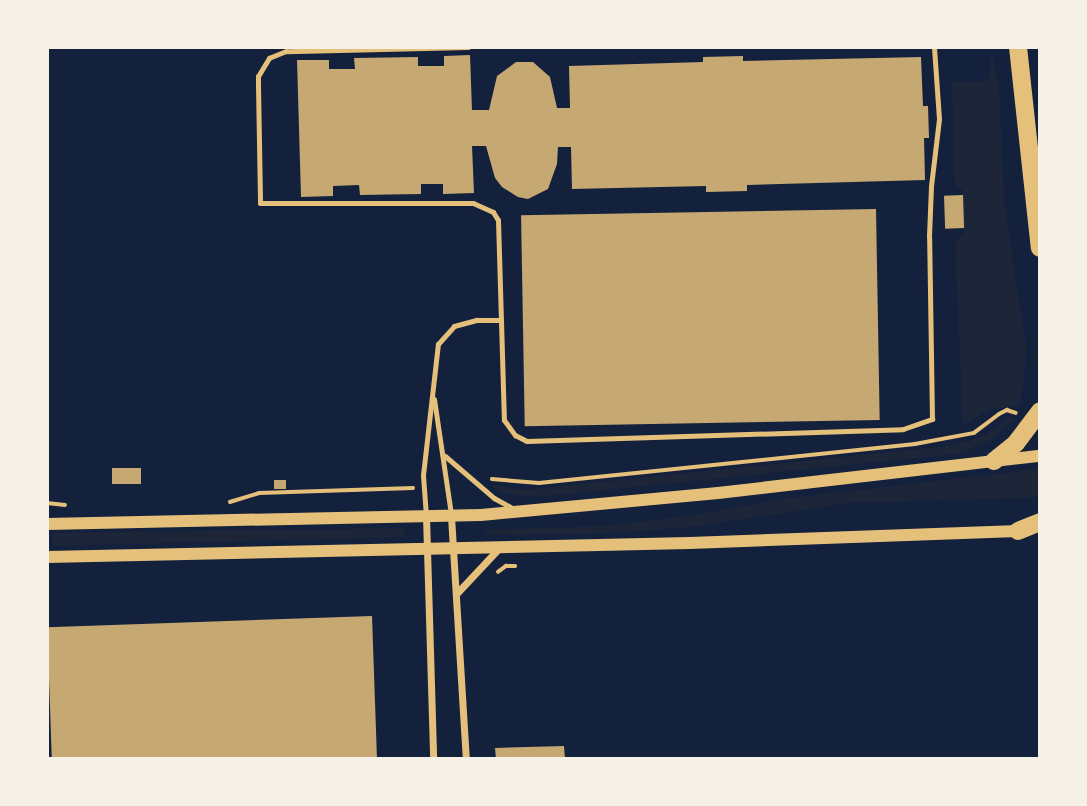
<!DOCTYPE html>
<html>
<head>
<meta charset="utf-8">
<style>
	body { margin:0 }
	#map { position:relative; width:1087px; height:806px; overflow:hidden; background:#14213d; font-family:Spectral,serif }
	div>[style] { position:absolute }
	.green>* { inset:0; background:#1d2539 }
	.building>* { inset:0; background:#c6a872; transform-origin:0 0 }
	.path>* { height:3.5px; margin:-1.75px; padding:0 1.75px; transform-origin:1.75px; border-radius:1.75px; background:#e5c07b }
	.service>* { height:5px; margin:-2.5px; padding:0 2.5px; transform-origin:2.5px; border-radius:2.5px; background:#e5c07b }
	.minor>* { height:7px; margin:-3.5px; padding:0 3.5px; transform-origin:3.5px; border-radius:3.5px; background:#e5c07b }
	.tertiary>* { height:12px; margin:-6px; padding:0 6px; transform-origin:6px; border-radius:6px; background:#e5c07b }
	.trunk>* { height:18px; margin:-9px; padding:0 9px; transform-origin:9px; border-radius:9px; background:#e5c07b }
	span { translate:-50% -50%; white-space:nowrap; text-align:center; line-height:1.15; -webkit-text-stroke:6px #f6f1e7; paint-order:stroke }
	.frame { position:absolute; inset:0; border:49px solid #f6f1e7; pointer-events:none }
</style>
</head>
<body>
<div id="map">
	<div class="green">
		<i style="clip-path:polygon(992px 47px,1000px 103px,1004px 202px,1026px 346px,1024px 381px,1019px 406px,990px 409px,963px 425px,955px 242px,965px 233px,962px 188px,955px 186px,952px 82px,989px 81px)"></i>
		<i style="clip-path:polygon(1008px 418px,1014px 419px,991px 440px,957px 454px,535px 497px,502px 493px,490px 485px,524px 490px,956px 445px,984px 436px)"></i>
		<i style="clip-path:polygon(1040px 469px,1040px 497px,849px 503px,691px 527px,608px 533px,487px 535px,486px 532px,487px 530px,606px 526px,690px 516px,782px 499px)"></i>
		<i style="clip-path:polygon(404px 528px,404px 537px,53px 546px,52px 533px)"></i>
	</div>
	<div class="building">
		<i style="clip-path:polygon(470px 55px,472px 110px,489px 110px,497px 76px,516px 62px,533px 62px,550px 77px,557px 108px,570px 108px,569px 66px,703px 62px,703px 57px,743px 56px,743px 61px,921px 57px,923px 106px,928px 106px,929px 138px,924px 138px,925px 180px,747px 185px,747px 191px,706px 192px,706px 186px,572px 189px,571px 147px,558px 147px,557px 164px,548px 189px,528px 199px,518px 197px,502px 187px,495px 178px,486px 146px,472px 146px,474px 193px,443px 194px,443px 184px,421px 184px,421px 194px,360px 195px,359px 185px,333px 186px,333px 196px,301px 197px,297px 60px,329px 60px,329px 69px,355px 69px,354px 58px,418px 57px,418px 66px,444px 66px,444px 56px)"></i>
		<i style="left:963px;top:195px;width:33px;height:19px;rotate:88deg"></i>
		<i style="left:876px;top:209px;width:211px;height:355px;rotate:89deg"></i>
		<i style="left:112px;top:468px;width:29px;height:16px"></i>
		<i style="left:274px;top:480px;width:12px;height:9px"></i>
		<i style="left:372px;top:616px;width:143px;height:325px;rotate:88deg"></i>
		<i style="clip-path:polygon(564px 746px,565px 759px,496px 759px,495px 748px)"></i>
	</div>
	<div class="path">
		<i style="left:492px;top:479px;width:47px;rotate:4.9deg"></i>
		<i style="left:539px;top:483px;width:378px;rotate:-5.9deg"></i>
		<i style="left:915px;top:444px;width:60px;rotate:-10.6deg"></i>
		<i style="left:974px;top:433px;width:31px;rotate:-37deg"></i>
		<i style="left:999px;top:414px;width:9px;rotate:-27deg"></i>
		<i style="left:1007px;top:410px;width:9px;rotate:18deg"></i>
		<i style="left:230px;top:502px;width:30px;rotate:-17deg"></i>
		<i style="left:259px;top:493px;width:154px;rotate:-1.9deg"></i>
		<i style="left:47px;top:503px;width:18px;rotate:6deg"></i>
		<i style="left:498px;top:572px;width:10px;rotate:-37deg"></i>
		<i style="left:506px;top:566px;width:9px"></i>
	</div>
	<div class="service">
		<i style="left:468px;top:47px;width:182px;rotate:178.7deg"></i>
		<i style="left:286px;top:51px;width:18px;rotate:158deg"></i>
		<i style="left:269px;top:58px;width:21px;rotate:121deg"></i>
		<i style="left:258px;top:76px;width:9px;rotate:90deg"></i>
		<i style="left:258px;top:85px;width:118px;rotate:89deg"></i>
		<i style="left:260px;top:203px;width:213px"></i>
		<i style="left:473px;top:203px;width:22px;rotate:24deg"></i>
		<i style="left:493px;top:212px;width:9px;rotate:58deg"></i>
		<i style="left:498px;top:220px;width:200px;rotate:88.3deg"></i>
		<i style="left:504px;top:420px;width:19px;rotate:54deg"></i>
		<i style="left:515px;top:435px;width:13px;rotate:27deg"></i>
		<i style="left:527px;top:441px;width:376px;rotate:-1.8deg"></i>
		<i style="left:903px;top:429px;width:31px;rotate:-19deg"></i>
		<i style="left:932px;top:419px;width:183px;rotate:-90.9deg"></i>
		<i style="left:929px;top:236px;width:50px;rotate:-87.7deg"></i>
		<i style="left:931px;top:186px;width:67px;rotate:-83.2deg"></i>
		<i style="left:939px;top:119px;width:72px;rotate:-94deg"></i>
		<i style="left:434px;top:399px;width:116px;rotate:81.6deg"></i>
		<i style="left:445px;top:456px;width:65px;rotate:40.6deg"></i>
		<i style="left:494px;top:498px;width:23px;rotate:29deg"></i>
		<i style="left:426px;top:516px;width:41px;rotate:-94.2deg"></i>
		<i style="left:423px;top:475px;width:132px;rotate:-83.5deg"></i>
		<i style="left:438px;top:344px;width:24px;rotate:-48deg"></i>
		<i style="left:454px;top:326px;width:24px;rotate:-15deg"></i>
		<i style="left:477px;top:320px;width:24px"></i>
	</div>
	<div class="minor">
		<i style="left:426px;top:516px;width:243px;rotate:88.3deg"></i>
		<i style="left:451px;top:516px;width:243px;rotate:86.5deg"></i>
		<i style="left:457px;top:593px;width:63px;rotate:-46.9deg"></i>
	</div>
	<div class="tertiary">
		<i style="left:47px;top:524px;width:434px;rotate:-1.2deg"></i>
		<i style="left:481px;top:515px;width:238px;rotate:-5.3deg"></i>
		<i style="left:718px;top:493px;width:324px;rotate:-6.6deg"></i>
		<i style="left:47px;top:557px;width:643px;rotate:-1.25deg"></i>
		<i style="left:690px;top:543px;width:335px;rotate:-2.1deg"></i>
	</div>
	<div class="trunk">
		<i style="left:1018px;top:47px;width:202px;rotate:83.8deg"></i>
		<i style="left:994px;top:461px;width:28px;rotate:-39deg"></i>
		<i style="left:1016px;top:443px;width:40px;rotate:-53deg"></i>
		<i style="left:1018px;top:531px;width:24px;rotate:-22deg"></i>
	</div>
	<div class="frame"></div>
</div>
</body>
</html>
